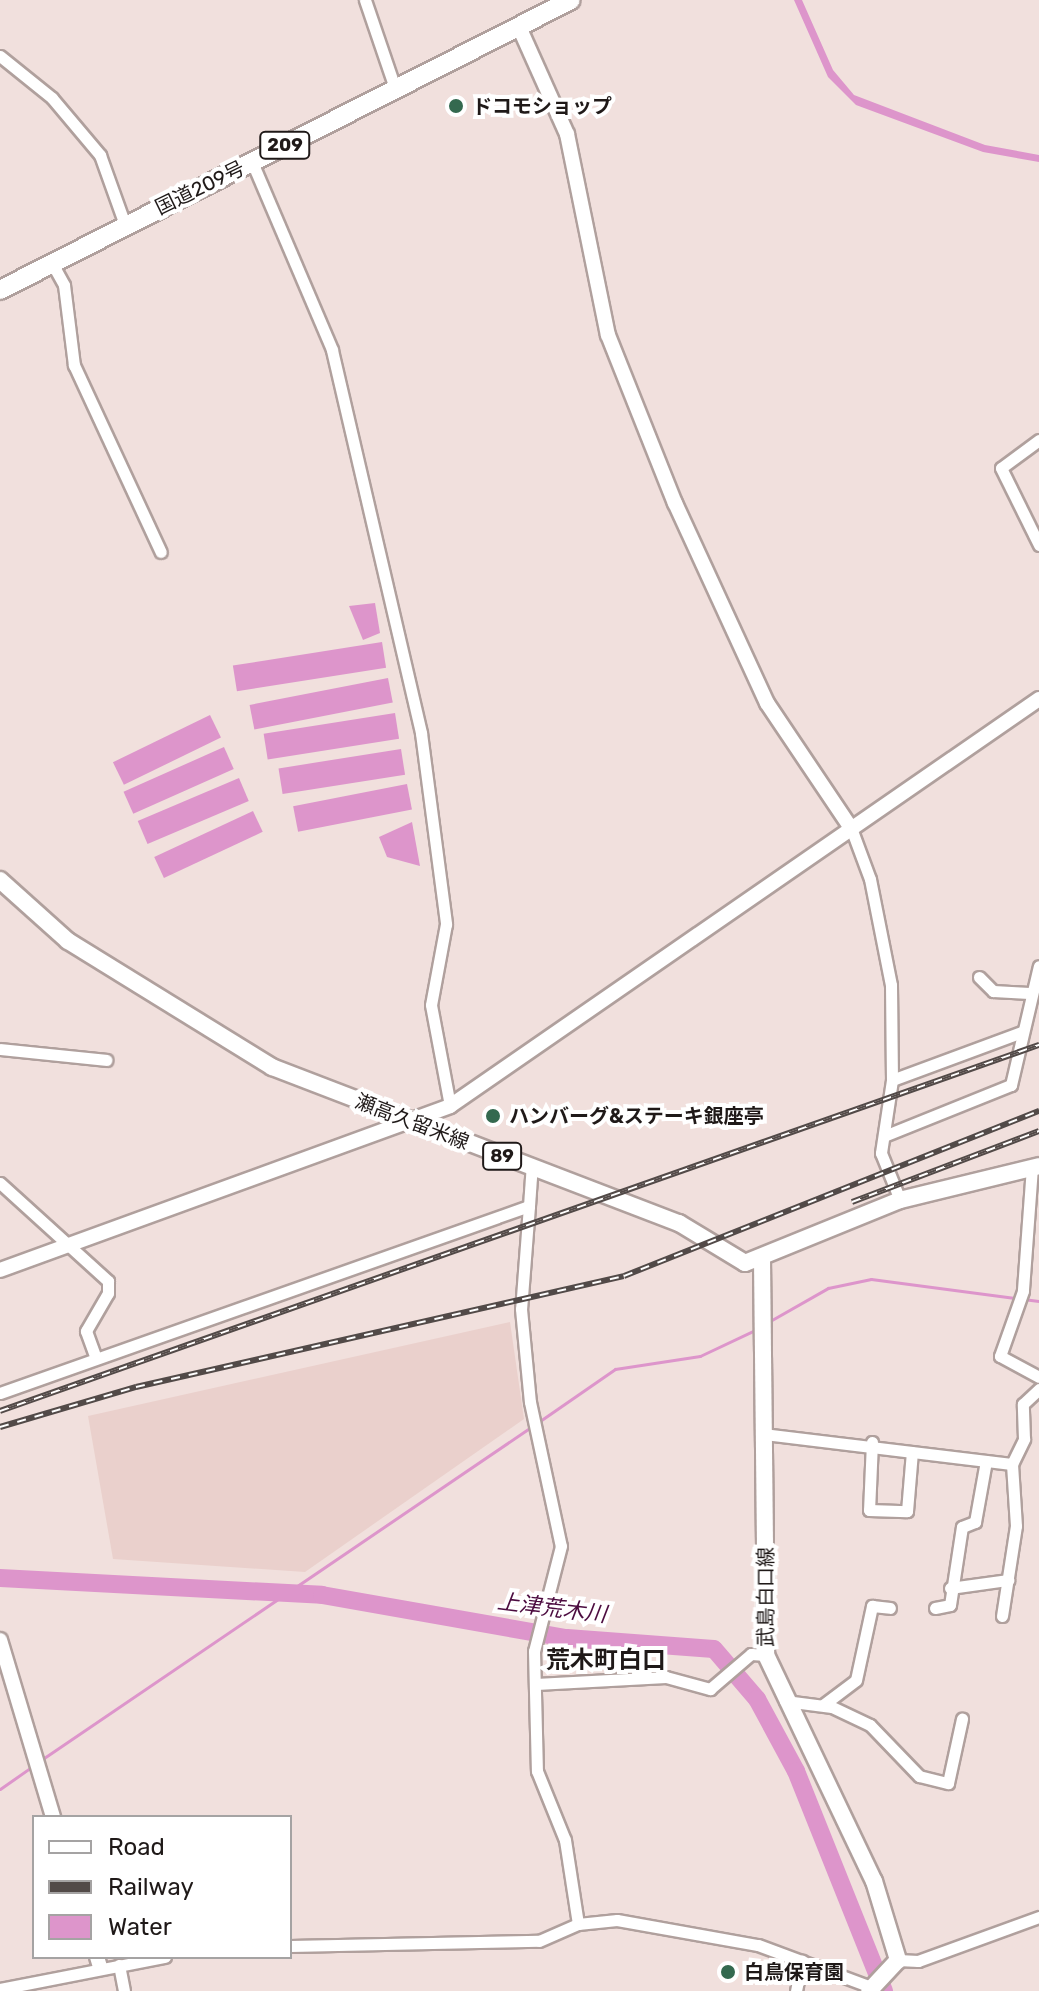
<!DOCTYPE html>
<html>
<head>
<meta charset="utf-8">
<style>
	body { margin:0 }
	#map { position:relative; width:1039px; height:1991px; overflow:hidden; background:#f1e0dd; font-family:Rubik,"Noto Sans JP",sans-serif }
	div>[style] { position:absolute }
	.built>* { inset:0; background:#ead0cc }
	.water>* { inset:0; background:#dd95cb; transform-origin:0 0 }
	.stream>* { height:3px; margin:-1.5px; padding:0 1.5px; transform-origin:1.5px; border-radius:1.5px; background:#dd95cb }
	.river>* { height:18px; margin:-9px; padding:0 9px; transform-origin:9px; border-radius:9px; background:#dd95cb }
	.roads { filter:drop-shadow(2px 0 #b0a09d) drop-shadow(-2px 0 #b0a09d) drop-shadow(0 2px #b0a09d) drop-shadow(0 -2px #b0a09d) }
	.minor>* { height:11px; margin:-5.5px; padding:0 5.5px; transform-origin:5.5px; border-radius:5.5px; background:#fff }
	.tertiary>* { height:14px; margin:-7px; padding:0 7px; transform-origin:7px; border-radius:7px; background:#fff }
	.secondary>* { height:16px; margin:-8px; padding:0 8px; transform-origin:8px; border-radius:8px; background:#fff }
	.primary>* { height:16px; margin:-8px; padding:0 8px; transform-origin:8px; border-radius:8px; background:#fff }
	.trunk>* { height:18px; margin:-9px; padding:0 9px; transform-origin:9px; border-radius:9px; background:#fff }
	.rail>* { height:6px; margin-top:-3px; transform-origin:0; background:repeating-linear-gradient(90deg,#fff 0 9px,#524a48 0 18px); box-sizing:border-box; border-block:2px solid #524a48 }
	.dots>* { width:22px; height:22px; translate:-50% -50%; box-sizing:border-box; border:4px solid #fff; border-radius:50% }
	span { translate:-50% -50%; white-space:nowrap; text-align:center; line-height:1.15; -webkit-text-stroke:8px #fff; paint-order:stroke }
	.shield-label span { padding:2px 6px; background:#fff; border:2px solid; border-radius:6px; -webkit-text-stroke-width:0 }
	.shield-label { font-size:18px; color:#1f1918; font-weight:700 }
	.poi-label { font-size:20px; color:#1f1918; font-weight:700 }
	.left { translate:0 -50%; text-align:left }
	.street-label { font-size:20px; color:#1f1918 }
	.water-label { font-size:22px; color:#4c0c40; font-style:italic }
	.quarter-label { font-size:24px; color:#1f1918; font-weight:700 }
	.legend { position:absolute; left:32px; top:1815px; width:260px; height:144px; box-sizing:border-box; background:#fff; border:2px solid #a5a3a3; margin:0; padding:10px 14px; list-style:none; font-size:24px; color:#1f1918 }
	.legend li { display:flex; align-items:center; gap:16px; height:40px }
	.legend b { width:40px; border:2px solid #a5a3a3 }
</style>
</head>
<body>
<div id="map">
	<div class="built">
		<i style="clip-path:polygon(510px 1322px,524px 1419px,305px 1572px,113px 1559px,88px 1416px)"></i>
	</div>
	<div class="water">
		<i style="clip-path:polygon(794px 0,802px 0,833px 70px,854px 95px,985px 145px,1039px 155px,1039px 162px,983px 152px,856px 105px,828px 77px)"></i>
		<i style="clip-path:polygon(375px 603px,380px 633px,363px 640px,349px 606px)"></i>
		<i style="left:382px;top:642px;width:26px;height:151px;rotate:81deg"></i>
		<i style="left:388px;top:678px;width:25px;height:141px;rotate:79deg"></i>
		<i style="left:395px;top:713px;width:26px;height:133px;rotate:81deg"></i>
		<i style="left:210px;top:715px;width:25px;height:108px;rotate:64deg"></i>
		<i style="left:224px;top:747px;width:24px;height:110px;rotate:66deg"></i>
		<i style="left:401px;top:749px;width:26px;height:124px;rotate:81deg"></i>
		<i style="left:239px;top:778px;width:25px;height:110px;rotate:67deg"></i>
		<i style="left:407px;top:784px;width:26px;height:116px;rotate:79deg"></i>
		<i style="left:253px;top:811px;width:23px;height:109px;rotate:65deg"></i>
		<i style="clip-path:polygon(412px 822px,420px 866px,387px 857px,379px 837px)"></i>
	</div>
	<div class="stream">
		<i style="left:1023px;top:1299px;width:16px;rotate:7deg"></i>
		<i style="left:770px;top:1321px;width:67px;rotate:-29.6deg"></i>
		<i style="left:828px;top:1288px;width:44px;rotate:-11.8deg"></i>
		<i style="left:871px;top:1279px;width:145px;rotate:7.5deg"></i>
		<i style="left:537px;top:1423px;width:95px;rotate:-34.7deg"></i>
		<i style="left:615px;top:1369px;width:86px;rotate:-8.7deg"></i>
		<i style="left:700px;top:1356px;width:63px;rotate:-25.3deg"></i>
		<i style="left:41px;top:1760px;width:592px;rotate:-34.2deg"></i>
		<i style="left:0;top:1789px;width:39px;rotate:-35deg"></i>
	</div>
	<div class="river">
		<i style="left:0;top:1578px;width:322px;rotate:3deg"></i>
		<i style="left:322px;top:1595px;width:249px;rotate:10deg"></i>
		<i style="left:567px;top:1638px;width:147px;rotate:4.3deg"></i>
		<i style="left:714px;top:1649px;width:66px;rotate:49.3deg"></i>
		<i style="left:757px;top:1699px;width:82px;rotate:61.6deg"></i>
		<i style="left:796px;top:1771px;width:237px;rotate:68.2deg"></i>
	</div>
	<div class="roads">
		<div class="minor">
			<i style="left:365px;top:0;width:93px;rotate:71.2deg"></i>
			<i style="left:0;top:56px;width:67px;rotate:38.9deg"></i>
			<i style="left:52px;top:98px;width:75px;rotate:49.9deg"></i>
			<i style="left:100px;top:155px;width:74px;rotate:70.3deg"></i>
			<i style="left:252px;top:162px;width:204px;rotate:66.9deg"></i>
			<i style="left:332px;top:350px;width:393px;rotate:76.9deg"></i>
			<i style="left:421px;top:733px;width:193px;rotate:82.5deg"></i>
			<i style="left:446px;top:924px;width:82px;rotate:100.5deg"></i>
			<i style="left:431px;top:1005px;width:103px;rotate:79.3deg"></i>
			<i style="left:53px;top:265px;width:23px;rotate:61deg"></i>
			<i style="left:64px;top:285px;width:81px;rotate:82.9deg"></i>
			<i style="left:74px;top:365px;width:206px;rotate:65.1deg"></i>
			<i style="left:1039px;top:440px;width:47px;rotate:143.6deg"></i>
			<i style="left:1001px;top:468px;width:86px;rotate:63.7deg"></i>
			<i style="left:851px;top:828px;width:54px;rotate:69.6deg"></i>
			<i style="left:870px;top:879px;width:108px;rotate:78.8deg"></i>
			<i style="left:891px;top:985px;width:95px;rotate:89.4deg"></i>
			<i style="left:892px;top:1080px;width:74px;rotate:98.6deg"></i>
			<i style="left:881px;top:1153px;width:51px;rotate:68deg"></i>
			<i style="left:979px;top:977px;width:20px;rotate:45deg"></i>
			<i style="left:993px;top:991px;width:36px;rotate:3deg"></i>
			<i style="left:0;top:1049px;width:107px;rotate:5.9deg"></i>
			<i style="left:892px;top:1080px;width:139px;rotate:-20.3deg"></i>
			<i style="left:884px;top:1136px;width:137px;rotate:-21.9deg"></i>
			<i style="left:1011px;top:1085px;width:122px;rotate:-76.8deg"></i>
			<i style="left:1032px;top:1167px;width:124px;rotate:94.2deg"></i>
			<i style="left:1023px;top:1291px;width:69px;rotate:109.5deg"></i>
			<i style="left:1000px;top:1356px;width:44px;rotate:28.3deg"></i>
			<i style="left:0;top:1183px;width:146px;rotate:42.2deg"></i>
			<i style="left:108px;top:1281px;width:12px;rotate:90deg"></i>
			<i style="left:108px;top:1293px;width:44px;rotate:120.1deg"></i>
			<i style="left:86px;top:1331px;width:29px;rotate:70deg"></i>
			<i style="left:529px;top:1206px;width:103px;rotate:94.4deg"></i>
			<i style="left:521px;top:1309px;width:93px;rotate:84.5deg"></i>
			<i style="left:530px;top:1402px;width:147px;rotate:77.9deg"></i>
			<i style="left:561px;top:1546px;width:108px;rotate:104.4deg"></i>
			<i style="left:534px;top:1651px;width:120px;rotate:88.6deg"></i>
			<i style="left:537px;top:1771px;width:74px;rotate:67.9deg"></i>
			<i style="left:565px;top:1840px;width:85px;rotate:81.2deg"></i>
			<i style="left:0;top:1393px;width:561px;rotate:-19.47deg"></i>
			<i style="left:529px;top:1206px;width:39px;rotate:-86deg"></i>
			<i style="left:764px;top:1434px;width:250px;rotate:6.9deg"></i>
			<i style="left:872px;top:1442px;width:68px;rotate:92.5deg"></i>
			<i style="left:869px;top:1510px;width:38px;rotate:2deg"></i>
			<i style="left:907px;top:1511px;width:59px;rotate:-85.2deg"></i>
			<i style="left:950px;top:1588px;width:59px;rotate:-7.9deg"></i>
			<i style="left:935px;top:1608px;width:15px;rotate:-11deg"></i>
			<i style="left:950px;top:1605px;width:79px;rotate:-81.3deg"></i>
			<i style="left:962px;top:1527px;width:14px;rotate:-21deg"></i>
			<i style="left:975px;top:1522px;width:62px;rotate:-79.8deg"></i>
			<i style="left:1002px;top:1616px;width:91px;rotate:-81.2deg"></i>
			<i style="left:1016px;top:1526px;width:62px;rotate:-93.7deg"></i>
			<i style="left:1012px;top:1464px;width:28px;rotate:-64deg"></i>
			<i style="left:1024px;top:1439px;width:35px;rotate:-92deg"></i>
			<i style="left:1023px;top:1404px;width:22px;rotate:-43deg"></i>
			<i style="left:536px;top:1684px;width:130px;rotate:-3.1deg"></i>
			<i style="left:666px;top:1677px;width:46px;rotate:15.3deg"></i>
			<i style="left:710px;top:1689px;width:54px;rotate:-40.5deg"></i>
			<i style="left:751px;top:1654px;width:15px;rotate:4deg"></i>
			<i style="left:785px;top:1701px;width:47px;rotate:7.3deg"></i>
			<i style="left:832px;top:1707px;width:42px;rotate:25.3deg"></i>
			<i style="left:870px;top:1725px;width:71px;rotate:46.1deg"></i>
			<i style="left:919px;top:1776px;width:30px;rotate:14deg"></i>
			<i style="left:948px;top:1783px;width:66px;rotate:-77.7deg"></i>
			<i style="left:823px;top:1705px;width:41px;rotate:-37.1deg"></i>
			<i style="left:856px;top:1680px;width:76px;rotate:-77.8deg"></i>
			<i style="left:872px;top:1606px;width:18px;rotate:6deg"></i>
			<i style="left:290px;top:1946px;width:249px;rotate:-1.2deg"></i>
			<i style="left:539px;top:1941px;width:43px;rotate:-23.6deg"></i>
			<i style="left:578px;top:1924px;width:39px;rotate:-6deg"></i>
			<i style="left:617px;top:1920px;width:143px;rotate:10.1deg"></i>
			<i style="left:758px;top:1945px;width:121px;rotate:20.4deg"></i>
			<i style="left:898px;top:1960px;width:20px;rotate:3deg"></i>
			<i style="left:918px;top:1961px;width:129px;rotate:-20deg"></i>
			<i style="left:119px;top:1965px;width:26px;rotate:79deg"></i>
			<i style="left:0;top:1989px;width:168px;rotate:-11deg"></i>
			<i style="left:796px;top:1991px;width:31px;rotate:-79deg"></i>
		</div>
		<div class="tertiary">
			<i style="left:520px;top:29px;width:115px;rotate:65.9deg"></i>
			<i style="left:567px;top:134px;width:205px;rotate:78.5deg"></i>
			<i style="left:608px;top:335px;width:181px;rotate:68.3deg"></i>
			<i style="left:675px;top:503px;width:220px;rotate:65.3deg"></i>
			<i style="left:767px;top:703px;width:151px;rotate:56.1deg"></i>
			<i style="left:0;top:1270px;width:479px;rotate:-20deg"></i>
			<i style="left:450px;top:1106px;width:716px;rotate:-34.64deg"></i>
			<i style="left:0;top:1640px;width:185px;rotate:73.3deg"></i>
			<i style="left:97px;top:1957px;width:10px;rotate:73deg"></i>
		</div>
		<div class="secondary">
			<i style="left:762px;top:1259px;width:396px;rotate:89.4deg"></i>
			<i style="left:766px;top:1655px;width:250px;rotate:64.5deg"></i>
			<i style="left:874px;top:1881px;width:83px;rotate:73.1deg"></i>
			<i style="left:898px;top:1960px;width:42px;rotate:133.1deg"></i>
		</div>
		<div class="primary">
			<i style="left:0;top:880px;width:91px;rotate:41.9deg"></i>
			<i style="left:68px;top:941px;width:240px;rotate:31.7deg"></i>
			<i style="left:272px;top:1067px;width:436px;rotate:21deg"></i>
			<i style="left:679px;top:1223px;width:77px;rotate:31.2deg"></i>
			<i style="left:745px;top:1263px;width:167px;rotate:-22.1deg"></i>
			<i style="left:900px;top:1200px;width:143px;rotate:-13.7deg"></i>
		</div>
		<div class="trunk">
			<i style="left:0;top:290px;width:640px;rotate:-26.93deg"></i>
		</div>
	</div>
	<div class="rail">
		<i style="left:852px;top:1202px;width:200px;rotate:-20.8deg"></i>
		<i style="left:0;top:1411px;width:1102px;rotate:-19.41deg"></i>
		<i style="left:0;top:1427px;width:142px;rotate:-16.4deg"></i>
		<i style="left:136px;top:1387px;width:500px;rotate:-12.81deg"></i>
		<i style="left:624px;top:1276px;width:447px;rotate:-21.7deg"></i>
	</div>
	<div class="dots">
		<i style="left:456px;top:106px;background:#34694f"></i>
		<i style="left:493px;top:1116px;background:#34694f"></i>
		<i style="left:728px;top:1972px;background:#34694f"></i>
	</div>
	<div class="shield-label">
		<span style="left:285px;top:145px">209</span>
		<span style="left:502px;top:1156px">89</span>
	</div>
	<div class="poi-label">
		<span class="left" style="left:472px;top:106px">ドコモショップ</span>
		<span class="left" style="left:509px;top:1116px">ハンバーグ&amp;ステーキ銀座亭</span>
		<span class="left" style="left:744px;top:1972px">白鳥保育園</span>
	</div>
	<div class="street-label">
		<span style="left:200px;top:188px;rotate:-26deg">国道209号</span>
		<span style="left:412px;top:1122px;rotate:21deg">瀬高久留米線</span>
		<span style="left:766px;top:1597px;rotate:-90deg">武島白口線</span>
	</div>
	<div class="water-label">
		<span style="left:552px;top:1608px;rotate:7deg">上津荒木川</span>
	</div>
	<div class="quarter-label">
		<span style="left:606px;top:1661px">荒木町白口</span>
	</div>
	<ul class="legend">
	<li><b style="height:10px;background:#fff"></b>Road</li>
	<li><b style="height:10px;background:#524a48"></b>Railway</li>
	<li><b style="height:22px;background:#dd95cb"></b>Water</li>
	</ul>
</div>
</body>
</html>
